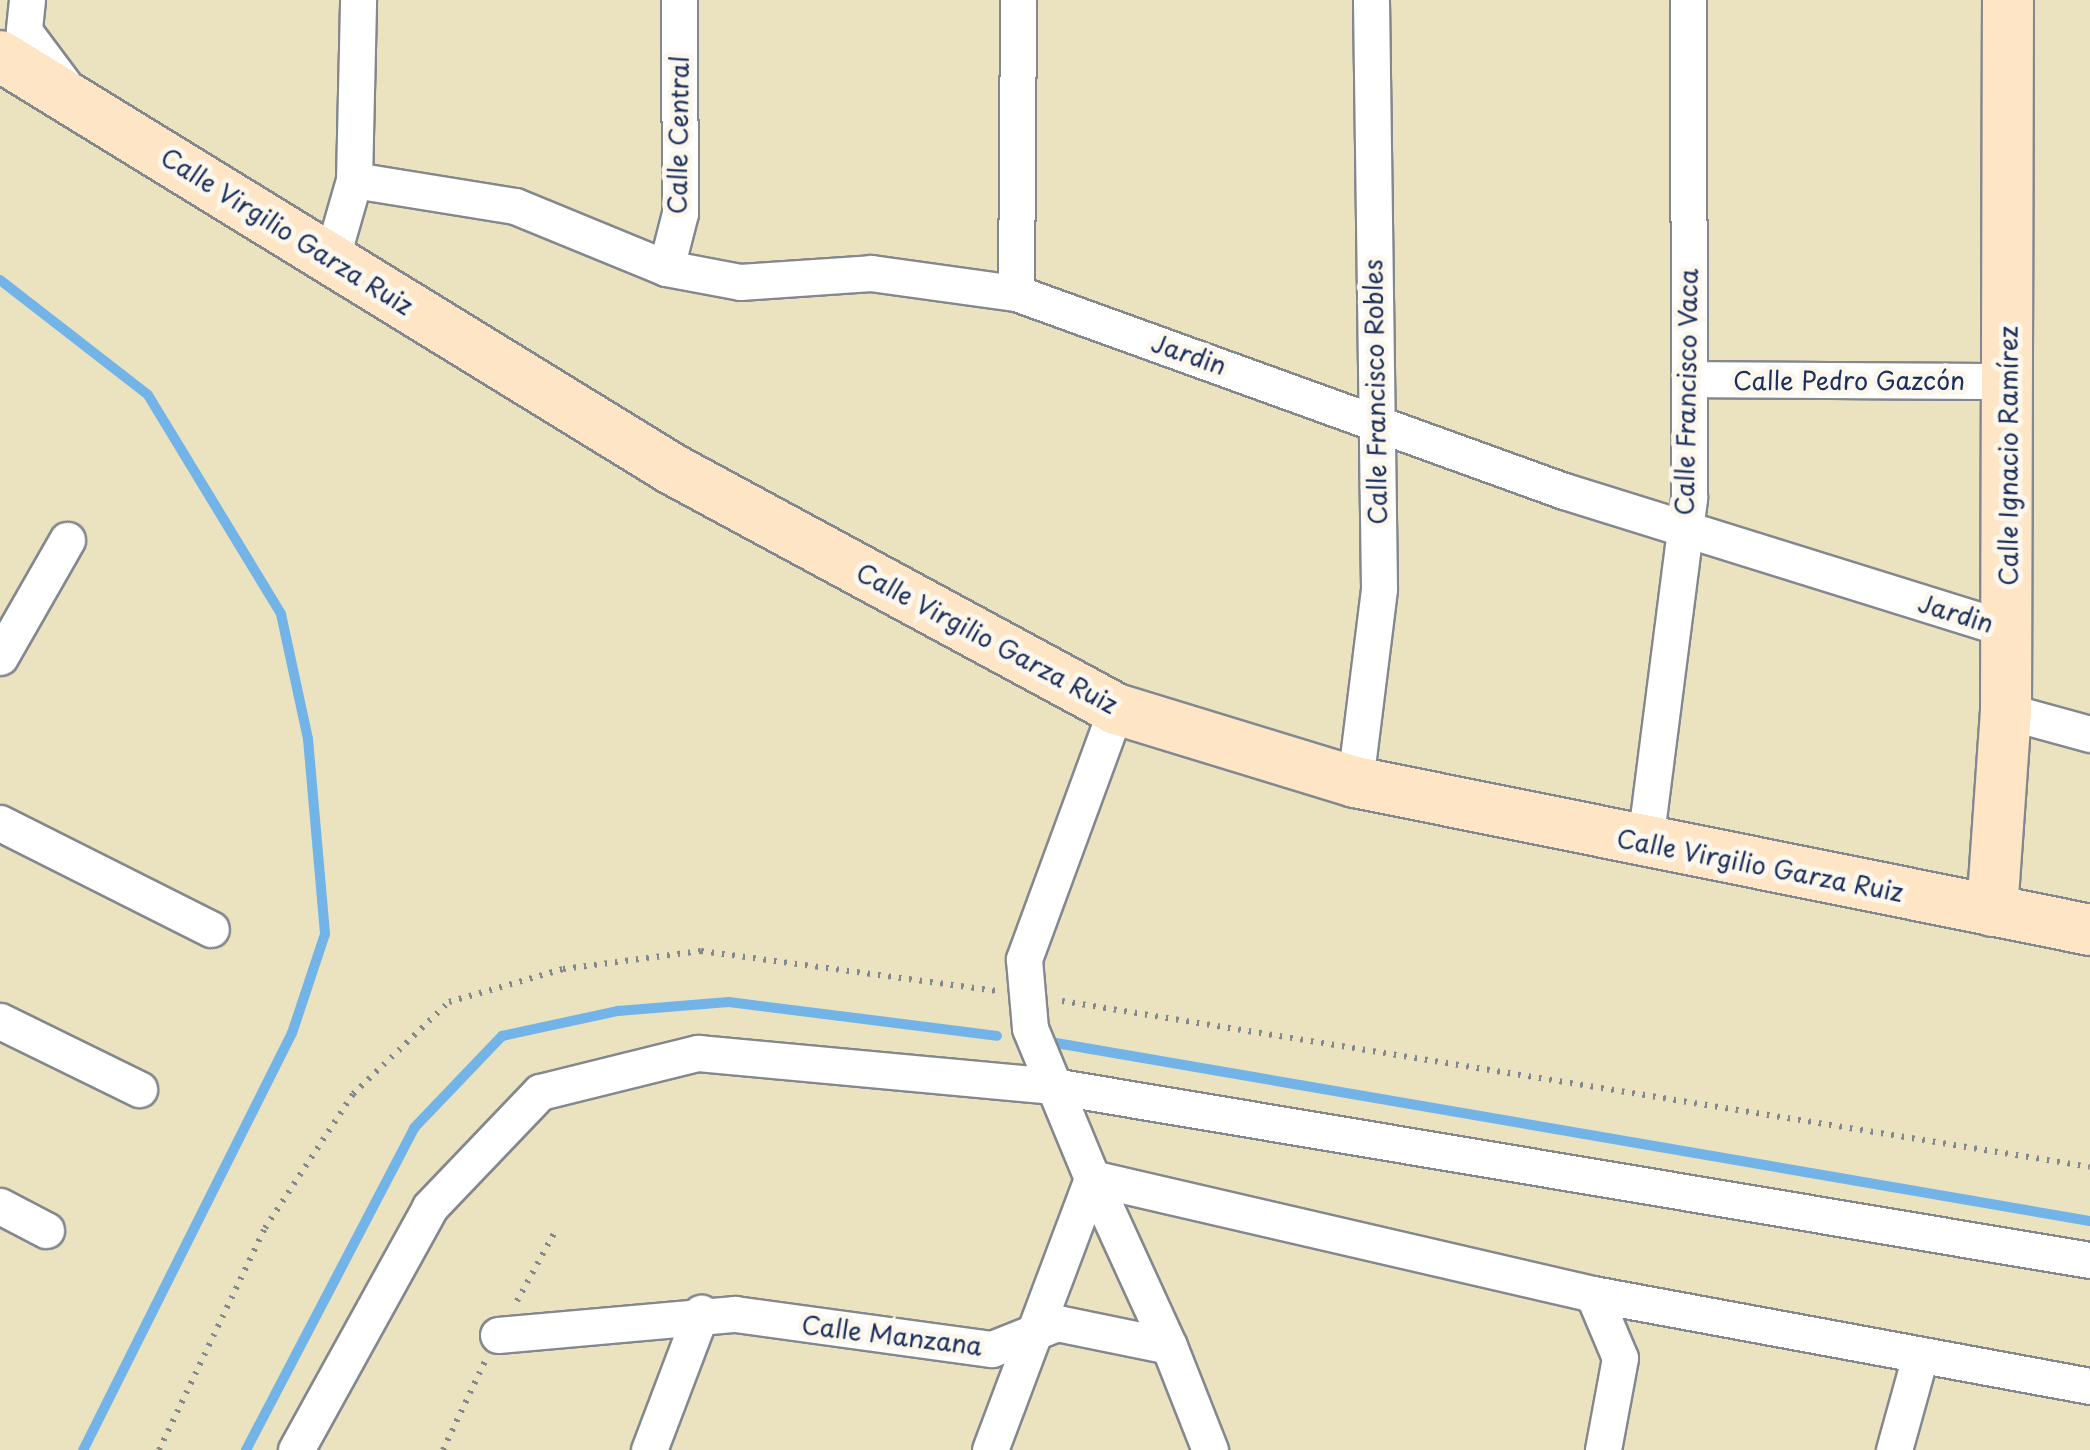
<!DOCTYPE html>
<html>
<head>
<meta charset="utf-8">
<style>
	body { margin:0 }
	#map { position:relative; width:2090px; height:1450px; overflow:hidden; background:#ebe2c0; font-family:"Playpen Sans",sans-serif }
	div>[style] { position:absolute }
	.stream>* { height:10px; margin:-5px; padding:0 5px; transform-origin:5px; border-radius:5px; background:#72b4e7 }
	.path>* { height:6px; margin-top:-3px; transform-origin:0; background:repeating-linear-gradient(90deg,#83888f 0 2.5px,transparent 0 10.5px) }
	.roads { filter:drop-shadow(2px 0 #83888f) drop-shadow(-2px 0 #83888f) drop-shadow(0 2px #83888f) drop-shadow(0 -2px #83888f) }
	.street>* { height:35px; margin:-17.5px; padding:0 17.5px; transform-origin:17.5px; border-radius:17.5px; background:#fff }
	.secondary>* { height:50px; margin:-25px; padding:0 25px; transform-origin:25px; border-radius:25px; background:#fee5c5 }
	span { translate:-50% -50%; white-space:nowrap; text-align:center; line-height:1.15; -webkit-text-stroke:10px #fbf7ec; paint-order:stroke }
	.street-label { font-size:25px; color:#1b2f5e }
</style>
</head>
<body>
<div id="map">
	<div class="stream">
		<i style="left:0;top:280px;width:187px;rotate:37.8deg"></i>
		<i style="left:148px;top:395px;width:256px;rotate:58.7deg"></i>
		<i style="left:281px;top:614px;width:128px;rotate:77.8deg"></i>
		<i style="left:308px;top:739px;width:196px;rotate:85deg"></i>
		<i style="left:325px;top:934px;width:104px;rotate:108.4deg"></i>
		<i style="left:292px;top:1033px;width:466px;rotate:116.6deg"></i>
		<i style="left:1056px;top:1043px;width:1049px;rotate:9.77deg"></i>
		<i style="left:246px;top:1450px;width:363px;rotate:-62.4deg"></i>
		<i style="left:414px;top:1128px;width:127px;rotate:-46.3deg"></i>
		<i style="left:502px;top:1036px;width:119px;rotate:-12.2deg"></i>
		<i style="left:618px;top:1011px;width:111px;rotate:-4.6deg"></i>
		<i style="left:729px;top:1002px;width:270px;rotate:7.2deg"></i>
	</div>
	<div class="path">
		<i style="left:1062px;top:1001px;width:1041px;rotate:9.17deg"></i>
		<i style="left:517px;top:1301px;width:83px;rotate:-61.3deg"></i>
		<i style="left:159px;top:1450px;width:246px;rotate:-64.5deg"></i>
		<i style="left:265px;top:1228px;width:160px;rotate:-56.7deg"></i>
		<i style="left:353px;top:1094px;width:133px;rotate:-43.8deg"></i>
		<i style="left:449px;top:1002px;width:119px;rotate:-16.1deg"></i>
		<i style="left:563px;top:969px;width:139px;rotate:-7.4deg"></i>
		<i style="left:701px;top:951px;width:297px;rotate:7.7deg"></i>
		<i style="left:443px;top:1450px;width:98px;rotate:-64.7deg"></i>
	</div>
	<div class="roads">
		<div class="street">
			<i style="left:27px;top:0;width:31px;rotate:96deg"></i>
			<i style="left:24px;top:31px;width:74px;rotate:53.3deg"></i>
			<i style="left:354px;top:180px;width:163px;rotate:9.2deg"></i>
			<i style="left:515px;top:206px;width:163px;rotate:22.3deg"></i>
			<i style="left:666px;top:268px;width:75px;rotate:10.7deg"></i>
			<i style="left:740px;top:282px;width:131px;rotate:-3.9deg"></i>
			<i style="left:871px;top:273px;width:146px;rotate:7.9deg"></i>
			<i style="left:1016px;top:293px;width:583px;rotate:19.87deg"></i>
			<i style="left:1564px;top:491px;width:464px;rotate:17.3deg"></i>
			<i style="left:331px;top:260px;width:83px;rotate:-74deg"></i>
			<i style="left:354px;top:180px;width:180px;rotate:-88.7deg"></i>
			<i style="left:666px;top:268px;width:57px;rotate:-75.7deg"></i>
			<i style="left:680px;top:213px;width:213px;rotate:-90.3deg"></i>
			<i style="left:1016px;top:293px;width:293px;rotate:-89.6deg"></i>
			<i style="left:1689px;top:379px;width:320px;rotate:0.4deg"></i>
			<i style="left:0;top:657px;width:135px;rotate:-60.2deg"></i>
			<i style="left:2006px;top:711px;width:87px;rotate:15.3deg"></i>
			<i style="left:1355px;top:782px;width:195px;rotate:-82.9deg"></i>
			<i style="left:1379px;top:588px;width:588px;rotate:-90.78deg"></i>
			<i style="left:0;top:823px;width:236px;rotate:26.7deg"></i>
			<i style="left:1645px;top:842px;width:347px;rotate:-82.7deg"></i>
			<i style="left:1689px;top:498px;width:498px;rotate:-90.1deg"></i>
			<i style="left:0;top:1021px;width:155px;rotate:26.1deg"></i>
			<i style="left:0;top:1206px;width:52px;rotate:27.6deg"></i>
			<i style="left:1593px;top:1294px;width:69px;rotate:67.1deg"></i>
			<i style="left:1620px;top:1358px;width:94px;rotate:100.5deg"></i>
			<i style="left:498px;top:1335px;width:238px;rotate:-5.1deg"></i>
			<i style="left:735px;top:1314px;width:259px;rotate:7.8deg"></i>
			<i style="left:992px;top:1349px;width:70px;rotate:-21.8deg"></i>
			<i style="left:1057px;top:1323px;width:114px;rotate:11.6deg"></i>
			<i style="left:1169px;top:1346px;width:112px;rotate:68.5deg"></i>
			<i style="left:1169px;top:1346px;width:185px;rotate:-114.6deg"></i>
			<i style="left:1092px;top:1178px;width:514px;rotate:13.04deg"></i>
			<i style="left:1593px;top:1294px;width:505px;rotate:10.49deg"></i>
			<i style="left:296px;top:1450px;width:277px;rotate:-61.1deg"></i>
			<i style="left:430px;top:1207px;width:159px;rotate:-46.3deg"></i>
			<i style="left:540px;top:1092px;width:163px;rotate:-13.9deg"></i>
			<i style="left:698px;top:1053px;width:357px;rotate:5.3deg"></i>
			<i style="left:1053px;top:1086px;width:1051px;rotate:9.53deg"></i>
			<i style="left:649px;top:1450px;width:147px;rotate:-69.2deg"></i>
			<i style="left:990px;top:1450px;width:290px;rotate:-69.4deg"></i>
			<i style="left:1092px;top:1178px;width:162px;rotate:-112.5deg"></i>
			<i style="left:1030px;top:1028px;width:69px;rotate:-95deg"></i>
			<i style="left:1024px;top:959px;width:266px;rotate:-69.8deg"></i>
			<i style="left:1894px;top:1450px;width:98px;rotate:-74.5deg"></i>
		</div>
		<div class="secondary">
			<i style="left:0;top:56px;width:789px;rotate:31.57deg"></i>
			<i style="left:672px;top:469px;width:505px;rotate:28.39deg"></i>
			<i style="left:1116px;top:709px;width:250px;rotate:17deg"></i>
			<i style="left:1355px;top:782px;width:750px;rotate:11.38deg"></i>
			<i style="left:1992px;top:911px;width:200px;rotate:-86deg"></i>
			<i style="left:2006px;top:711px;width:711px;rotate:-89.84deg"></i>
		</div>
	</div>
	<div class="street-label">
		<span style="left:678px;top:135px;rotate:-89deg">Calle Central</span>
		<span style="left:287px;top:231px;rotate:32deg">Calle Virgilio Garza Ruiz</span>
		<span style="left:1189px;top:354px;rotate:19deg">Jardin</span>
		<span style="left:1849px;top:380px">Calle Pedro Gazcón</span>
		<span style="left:1375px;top:392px;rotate:-91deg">Calle Francisco Robles</span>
		<span style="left:1686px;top:392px;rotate:-89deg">Calle Francisco Vaca</span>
		<span style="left:2008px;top:456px;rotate:-90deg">Calle Ignacio Ramírez</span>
		<span style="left:1956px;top:613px;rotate:17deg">Jardin</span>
		<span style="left:987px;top:638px;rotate:28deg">Calle Virgilio Garza Ruiz</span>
		<span style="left:1760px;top:865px;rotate:11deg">Calle Virgilio Garza Ruiz</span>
		<span style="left:892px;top:1335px;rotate:7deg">Calle Manzana</span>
	</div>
</div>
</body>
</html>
